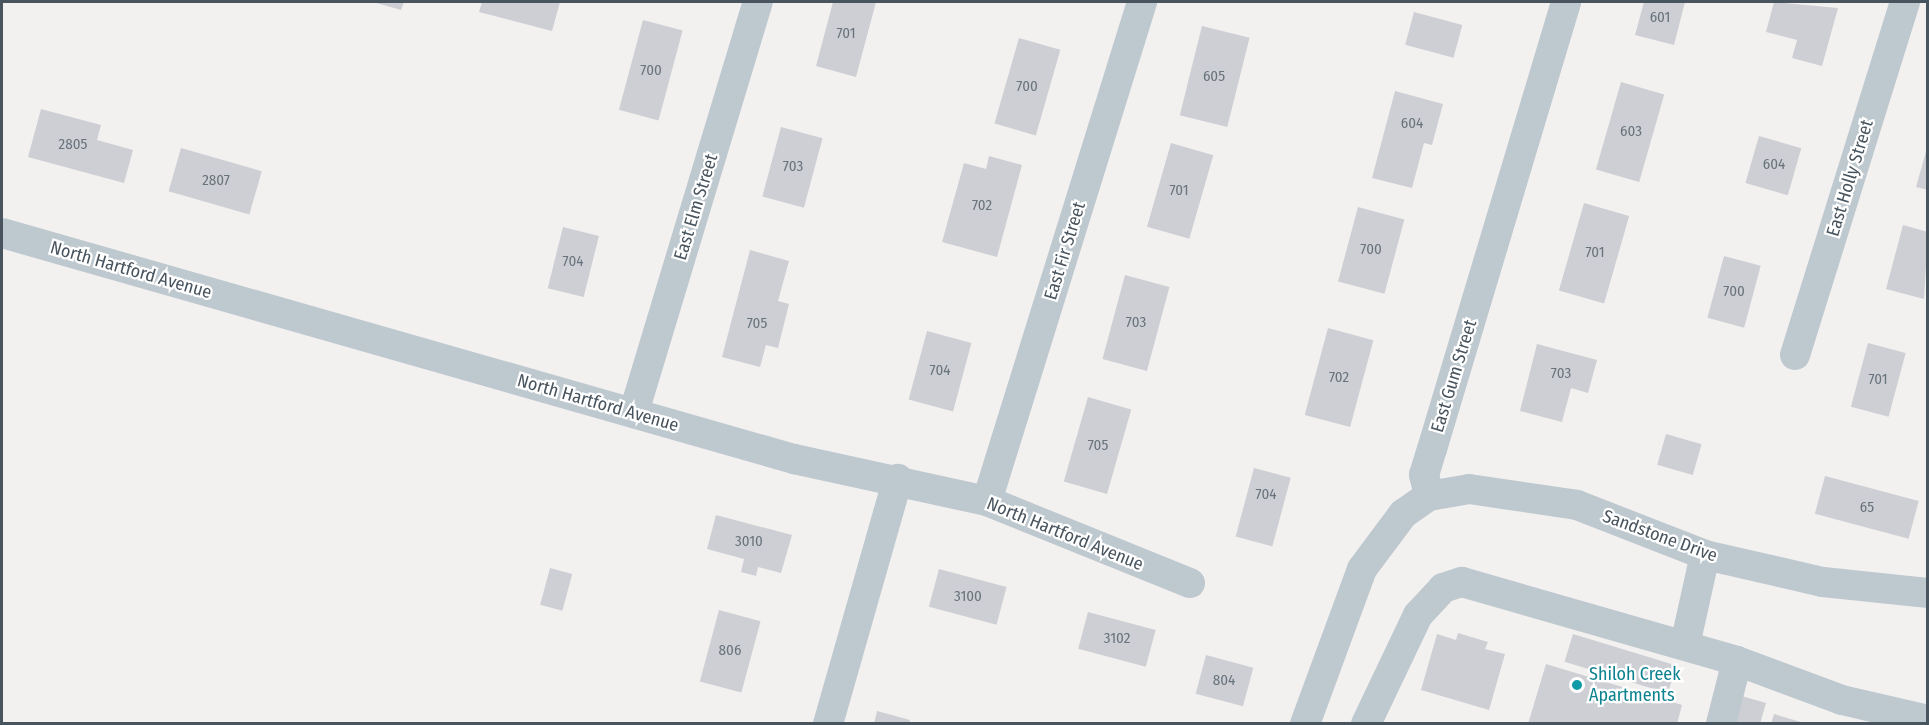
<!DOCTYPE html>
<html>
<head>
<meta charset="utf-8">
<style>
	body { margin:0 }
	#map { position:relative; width:1929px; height:725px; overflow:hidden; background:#f3f0f0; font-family:"Fira Sans Condensed",sans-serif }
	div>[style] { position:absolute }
	.building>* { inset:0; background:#cdcfd5; transform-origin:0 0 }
	.minor>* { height:30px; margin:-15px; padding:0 15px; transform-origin:15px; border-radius:15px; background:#bec8cf }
	.dots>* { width:16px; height:16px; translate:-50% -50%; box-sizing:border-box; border:3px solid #fff; border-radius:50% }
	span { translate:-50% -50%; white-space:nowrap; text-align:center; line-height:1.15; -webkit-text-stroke:4.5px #fff; paint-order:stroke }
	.number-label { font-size:15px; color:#69737c }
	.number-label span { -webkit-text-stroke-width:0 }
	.street-label { font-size:18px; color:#48545e }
	.culture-label { font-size:18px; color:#0d838f }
	.left { translate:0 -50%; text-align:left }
	.frame { position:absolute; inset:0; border:3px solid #48545e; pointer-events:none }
</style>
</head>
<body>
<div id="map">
	<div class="building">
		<i style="clip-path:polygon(373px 2px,404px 2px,401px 10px)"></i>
		<i style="clip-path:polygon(482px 2px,560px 2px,552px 31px,479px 12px)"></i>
		<i style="clip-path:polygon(833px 2px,876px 2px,856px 77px,816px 66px)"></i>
		<i style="clip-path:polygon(1644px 2px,1685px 2px,1674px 45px,1635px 35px)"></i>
		<i style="clip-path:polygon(1774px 2px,1838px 8px,1822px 66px,1792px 58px,1797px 40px,1766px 32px)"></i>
		<i style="left:1414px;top:12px;width:50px;height:34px;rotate:15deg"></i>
		<i style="left:643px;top:20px;width:41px;height:93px;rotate:15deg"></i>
		<i style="left:1202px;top:26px;width:49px;height:92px;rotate:14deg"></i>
		<i style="left:1019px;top:38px;width:43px;height:89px;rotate:16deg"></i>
		<i style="left:1621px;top:82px;width:45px;height:91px;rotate:16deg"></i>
		<i style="clip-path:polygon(1395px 91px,1443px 104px,1432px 145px,1424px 143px,1412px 188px,1372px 178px)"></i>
		<i style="clip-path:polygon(41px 109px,101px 125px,97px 140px,133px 150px,124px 183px,28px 157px)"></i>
		<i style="left:781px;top:127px;width:43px;height:72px;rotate:15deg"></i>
		<i style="left:1759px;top:136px;width:44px;height:49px;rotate:16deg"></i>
		<i style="left:1171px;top:143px;width:44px;height:87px;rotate:16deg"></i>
		<i style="left:181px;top:148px;width:84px;height:45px;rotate:16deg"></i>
		<i style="clip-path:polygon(1927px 148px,1928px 148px,1928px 190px,1916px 187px)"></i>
		<i style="clip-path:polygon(989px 156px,1022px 165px,997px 257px,942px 242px,964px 163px,986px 169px)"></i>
		<i style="left:1584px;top:203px;width:47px;height:91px;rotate:16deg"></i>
		<i style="left:1358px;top:207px;width:48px;height:77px;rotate:15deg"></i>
		<i style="clip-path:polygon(1903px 225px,1928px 232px,1924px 299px,1886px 289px)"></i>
		<i style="left:563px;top:227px;width:37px;height:63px;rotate:14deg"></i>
		<i style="clip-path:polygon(750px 250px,789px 261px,778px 301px,789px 304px,778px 348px,766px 345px,760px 367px,722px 357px)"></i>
		<i style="left:1724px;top:256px;width:38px;height:64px;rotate:15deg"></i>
		<i style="left:1125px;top:275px;width:46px;height:87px;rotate:15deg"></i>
		<i style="left:1328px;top:328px;width:47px;height:90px;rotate:15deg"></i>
		<i style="left:927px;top:331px;width:46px;height:71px;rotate:15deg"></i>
		<i style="left:1868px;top:343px;width:39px;height:66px;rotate:15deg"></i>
		<i style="clip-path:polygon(1537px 344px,1597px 360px,1588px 393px,1571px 388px,1562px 422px,1520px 411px)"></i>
		<i style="left:1088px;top:397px;width:45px;height:88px;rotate:16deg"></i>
		<i style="left:1666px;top:434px;width:37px;height:32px;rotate:16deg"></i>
		<i style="left:1254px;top:468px;width:38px;height:71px;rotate:15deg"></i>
		<i style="left:1825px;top:476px;width:97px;height:39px;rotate:15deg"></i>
		<i style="clip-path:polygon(716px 515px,792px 535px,781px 573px,758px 567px,756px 576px,741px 572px,744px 559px,707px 549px)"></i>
		<i style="left:550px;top:568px;width:23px;height:38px;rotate:15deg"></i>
		<i style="left:939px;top:569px;width:70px;height:39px;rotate:15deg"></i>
		<i style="left:719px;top:610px;width:43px;height:74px;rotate:15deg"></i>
		<i style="left:1088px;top:612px;width:70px;height:38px;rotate:15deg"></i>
		<i style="clip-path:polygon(1458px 633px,1488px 642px,1485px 649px,1505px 654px,1489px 710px,1421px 690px,1437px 634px,1456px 640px)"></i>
		<i style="left:1573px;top:634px;width:108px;height:29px;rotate:17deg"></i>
		<i style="left:1206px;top:655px;width:49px;height:40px;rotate:15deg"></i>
		<i style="clip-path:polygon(1546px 664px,1682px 705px,1677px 724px,1528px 724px)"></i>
		<i style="clip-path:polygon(1738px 695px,1766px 703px,1760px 724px,1729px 724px)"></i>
		<i style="clip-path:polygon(877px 711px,910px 720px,909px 724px,874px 724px)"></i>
		<i style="clip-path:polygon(1774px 714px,1804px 723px,1804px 724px,1771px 724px)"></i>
	</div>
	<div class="minor">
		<i style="left:2px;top:233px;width:824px;rotate:15.93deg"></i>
		<i style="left:794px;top:459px;width:198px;rotate:12.3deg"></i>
		<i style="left:987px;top:501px;width:219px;rotate:22deg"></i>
		<i style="left:1795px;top:355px;width:370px;rotate:-72.7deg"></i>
		<i style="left:634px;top:412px;width:428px;rotate:-73.2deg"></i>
		<i style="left:1429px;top:496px;width:41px;rotate:-9.9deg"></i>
		<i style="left:1469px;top:489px;width:109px;rotate:8.4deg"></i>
		<i style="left:1577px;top:505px;width:137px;rotate:21.3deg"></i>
		<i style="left:1705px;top:555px;width:121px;rotate:12.9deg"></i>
		<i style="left:1823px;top:582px;width:106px;rotate:6deg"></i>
		<i style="left:987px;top:501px;width:523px;rotate:-72.74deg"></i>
		<i style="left:1685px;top:645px;width:92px;rotate:-77.5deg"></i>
		<i style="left:1737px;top:661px;width:112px;rotate:20.4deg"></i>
		<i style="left:1842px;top:700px;width:88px;rotate:13.1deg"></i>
		<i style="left:828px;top:724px;width:255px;rotate:-74.1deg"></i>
		<i style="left:1305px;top:724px;width:165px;rotate:-69.8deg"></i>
		<i style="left:1362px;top:569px;width:69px;rotate:-53.3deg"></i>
		<i style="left:1403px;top:514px;width:32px;rotate:-35deg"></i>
		<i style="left:1429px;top:496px;width:22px;rotate:-103deg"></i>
		<i style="left:1424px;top:475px;width:27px;rotate:-73deg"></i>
		<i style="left:1432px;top:449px;width:467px;rotate:-73.3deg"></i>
		<i style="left:1366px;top:724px;width:121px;rotate:-64.5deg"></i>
		<i style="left:1418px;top:615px;width:37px;rotate:-47deg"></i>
		<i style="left:1443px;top:588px;width:20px;rotate:-18deg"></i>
		<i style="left:1462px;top:582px;width:286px;rotate:16deg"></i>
		<i style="left:1737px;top:661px;width:65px;rotate:104.3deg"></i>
	</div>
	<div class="dots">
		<i style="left:1577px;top:685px;background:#0f9aa8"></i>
	</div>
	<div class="number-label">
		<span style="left:1660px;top:18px">601</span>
		<span style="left:846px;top:34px">701</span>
		<span style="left:651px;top:71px">700</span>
		<span style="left:1214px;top:77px">605</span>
		<span style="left:1027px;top:87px">700</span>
		<span style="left:1412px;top:124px">604</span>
		<span style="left:1631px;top:132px">603</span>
		<span style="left:73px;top:145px">2805</span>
		<span style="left:1774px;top:165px">604</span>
		<span style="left:793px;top:167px">703</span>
		<span style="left:216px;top:181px">2807</span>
		<span style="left:1179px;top:191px">701</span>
		<span style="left:982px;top:206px">702</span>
		<span style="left:1371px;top:250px">700</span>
		<span style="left:1595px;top:253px">701</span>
		<span style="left:573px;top:262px">704</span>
		<span style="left:1734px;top:292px">700</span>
		<span style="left:1136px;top:323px">703</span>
		<span style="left:757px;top:324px">705</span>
		<span style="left:940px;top:371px">704</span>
		<span style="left:1561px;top:374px">703</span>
		<span style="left:1339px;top:378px">702</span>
		<span style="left:1878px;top:380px">701</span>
		<span style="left:1098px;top:446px">705</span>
		<span style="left:1266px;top:495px">704</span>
		<span style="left:1867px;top:508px">65</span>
		<span style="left:749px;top:542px">3010</span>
		<span style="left:968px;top:597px">3100</span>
		<span style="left:1117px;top:639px">3102</span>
		<span style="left:730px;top:651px">806</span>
		<span style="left:1224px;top:681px">804</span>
	</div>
	<div class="street-label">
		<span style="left:1850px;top:178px;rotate:-73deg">East Holly Street</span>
		<span style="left:696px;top:207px;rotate:-73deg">East Elm Street</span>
		<span style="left:1065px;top:251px;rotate:-73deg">East Fir Street</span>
		<span style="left:131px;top:270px;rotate:16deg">North Hartford Avenue</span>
		<span style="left:1454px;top:376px;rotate:-73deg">East Gum Street</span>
		<span style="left:598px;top:403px;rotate:16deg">North Hartford Avenue</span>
		<span style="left:1065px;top:534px;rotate:22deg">North Hartford Avenue</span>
		<span style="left:1660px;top:536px;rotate:20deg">Sandstone Drive</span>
	</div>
	<div class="culture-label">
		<span class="left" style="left:1589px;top:685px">Shiloh Creek<br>Apartments</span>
	</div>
	<div class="frame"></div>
</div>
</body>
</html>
